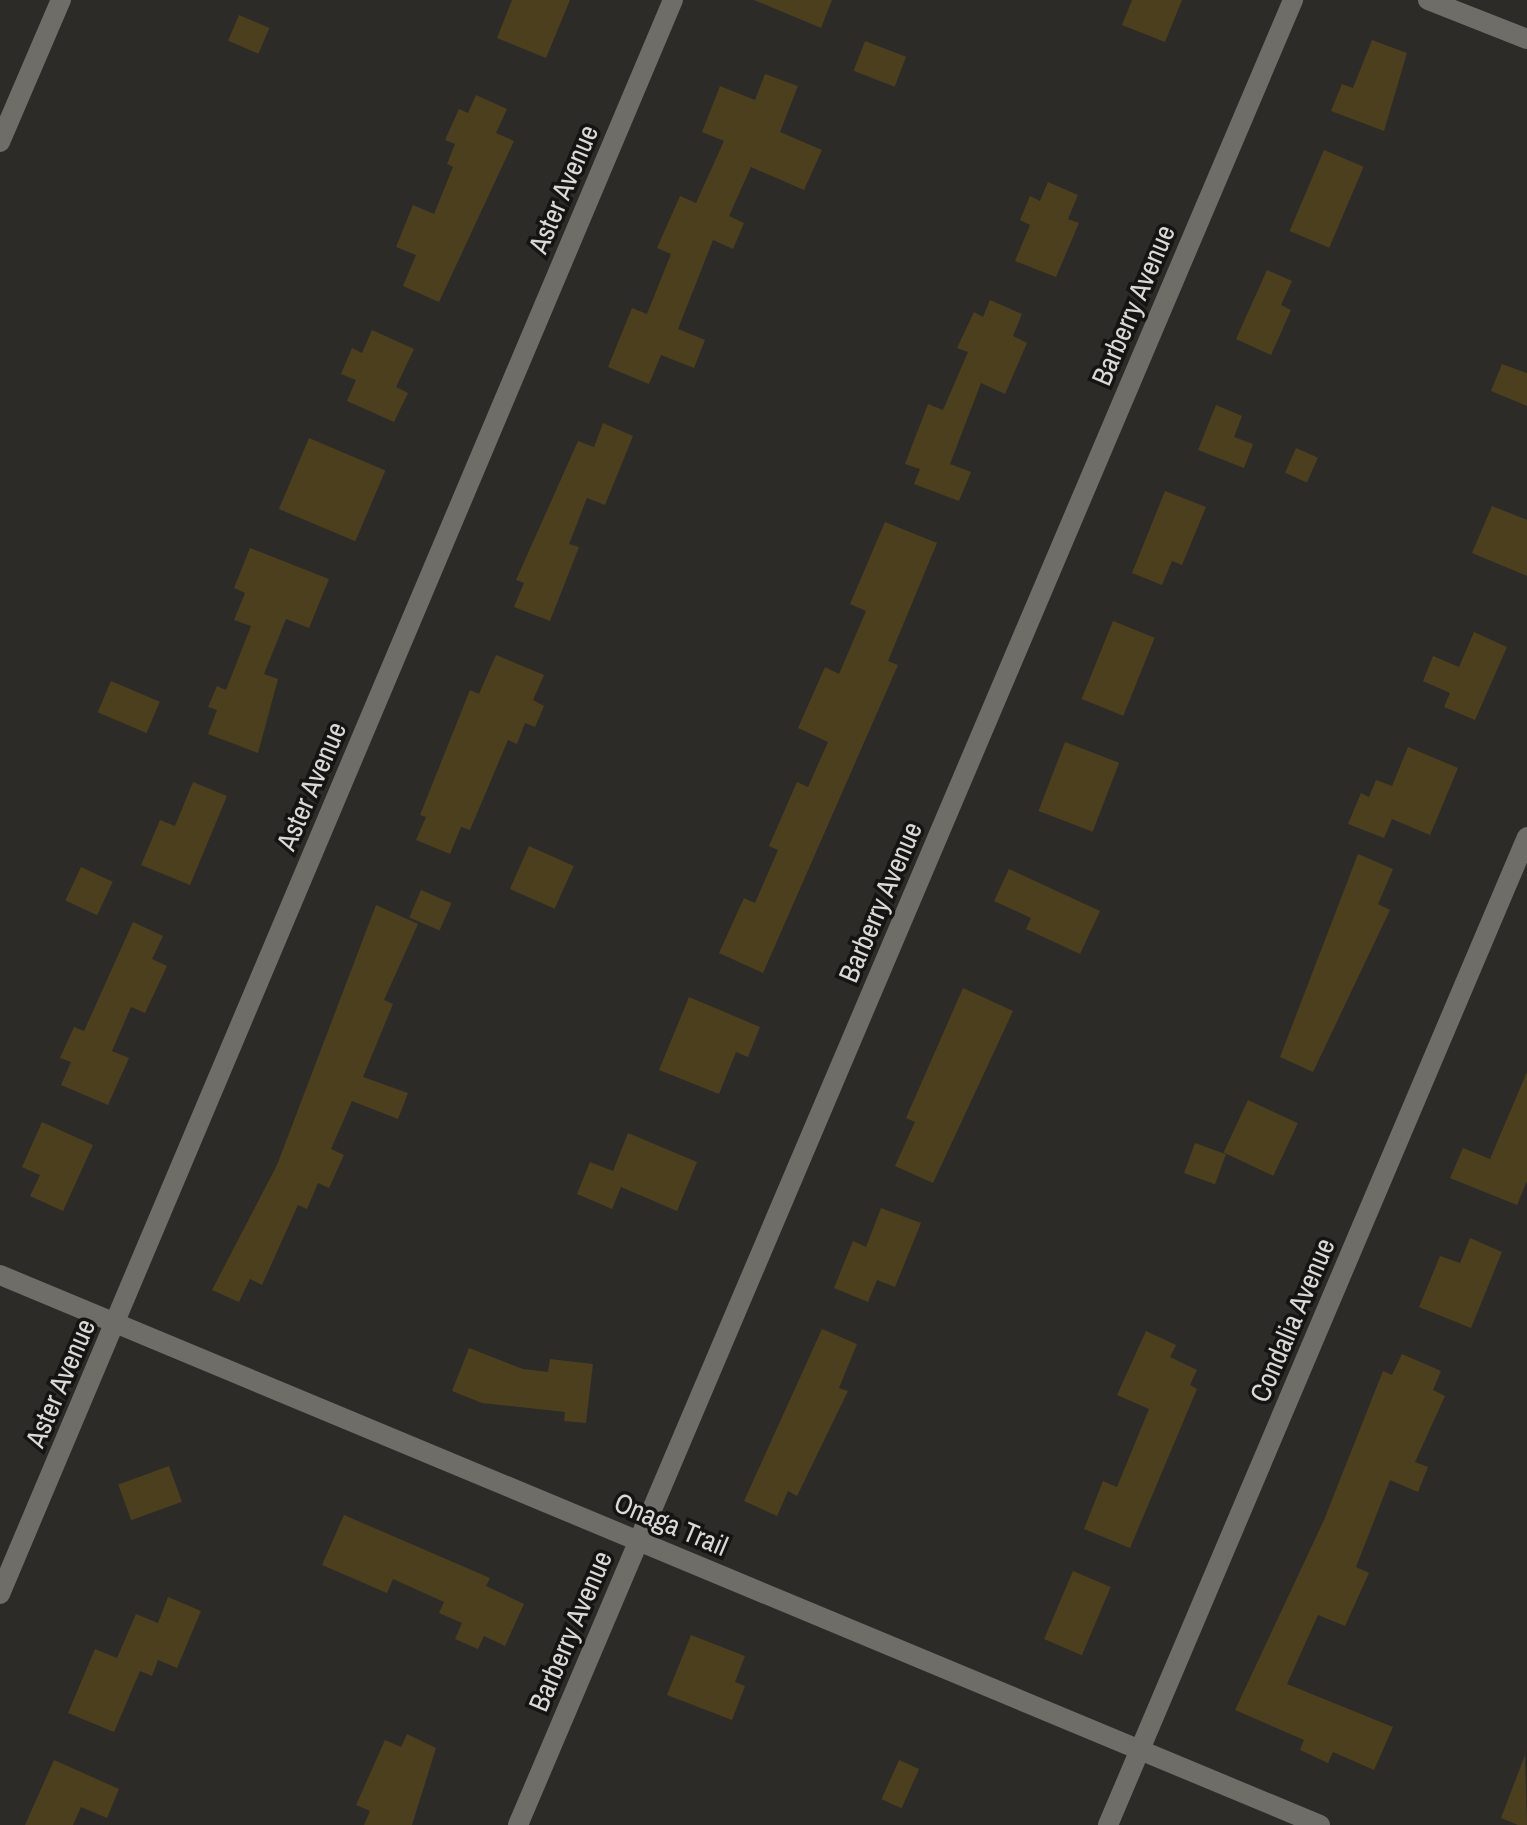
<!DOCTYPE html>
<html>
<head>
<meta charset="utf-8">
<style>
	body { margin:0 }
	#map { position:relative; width:1527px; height:1825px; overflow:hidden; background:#2d2b28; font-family:"Archivo Narrow",sans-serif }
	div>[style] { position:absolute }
	.building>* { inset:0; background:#4b3f1e; transform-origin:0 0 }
	.minor>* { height:20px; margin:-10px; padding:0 10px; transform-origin:10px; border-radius:10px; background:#6e6d68 }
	span { translate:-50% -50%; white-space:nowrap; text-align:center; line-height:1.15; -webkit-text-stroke:7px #151412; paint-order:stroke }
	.street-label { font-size:28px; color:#dad9d7 }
</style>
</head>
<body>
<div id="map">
	<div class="building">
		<i style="clip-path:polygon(512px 0,570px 0,546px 58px,497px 38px)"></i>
		<i style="clip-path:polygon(754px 0,832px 0,821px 28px)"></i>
		<i style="clip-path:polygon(1132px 0,1182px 0,1165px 42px,1122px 25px)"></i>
		<i style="left:239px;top:15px;width:33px;height:28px;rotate:23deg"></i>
		<i style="clip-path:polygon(1372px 40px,1407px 53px,1384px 131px,1331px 111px,1342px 84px,1353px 88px)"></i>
		<i style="left:865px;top:41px;width:44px;height:32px;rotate:21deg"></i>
		<i style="clip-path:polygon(765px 74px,798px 86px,780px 132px,822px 150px,804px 190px,751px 167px,729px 216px,744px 223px,733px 249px,713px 240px,678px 329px,705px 340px,694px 368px,661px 355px,649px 384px,608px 367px,632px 308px,647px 314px,671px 254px,657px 248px,680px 196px,696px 203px,724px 141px,702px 132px,720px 86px,755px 100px)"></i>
		<i style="clip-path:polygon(476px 95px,507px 109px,496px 133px,514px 141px,439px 302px,403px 286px,416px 255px,396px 247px,413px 205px,434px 214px,453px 167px,447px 164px,455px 144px,445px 140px,459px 109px,468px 113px)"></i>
		<i style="left:1324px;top:150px;width:43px;height:88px;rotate:23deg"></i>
		<i style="clip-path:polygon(1048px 182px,1078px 195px,1068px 219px,1079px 223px,1056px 277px,1015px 261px,1030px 225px,1020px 220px,1030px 196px,1040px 201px)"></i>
		<i style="clip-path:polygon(1267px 270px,1292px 281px,1281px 305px,1291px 310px,1271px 355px,1236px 339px)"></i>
		<i style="clip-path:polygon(990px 300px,1022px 314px,1013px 336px,1027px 343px,1005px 394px,981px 383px,950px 464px,971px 472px,959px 501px,914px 484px,920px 469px,905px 464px,928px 404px,943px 410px,968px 352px,957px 348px,974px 312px,983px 317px)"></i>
		<i style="clip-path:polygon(372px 330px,414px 349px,396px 387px,408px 393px,394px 422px,347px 401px,356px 380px,341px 374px,352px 348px,362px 353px)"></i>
		<i style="clip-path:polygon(1502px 364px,1527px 373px,1527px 406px,1491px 391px)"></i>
		<i style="clip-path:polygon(1216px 405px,1242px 416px,1234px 437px,1253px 444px,1244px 468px,1198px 450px)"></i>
		<i style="clip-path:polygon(603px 423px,633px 436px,605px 505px,587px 498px,569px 544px,579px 547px,550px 621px,514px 607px,524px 583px,516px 580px,578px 441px,594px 447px)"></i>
		<i style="left:309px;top:438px;width:83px;height:77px;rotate:23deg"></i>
		<i style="left:1296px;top:448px;width:24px;height:27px;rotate:24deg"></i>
		<i style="clip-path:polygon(1165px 491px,1206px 507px,1182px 565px,1172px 561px,1162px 585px,1132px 573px)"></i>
		<i style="clip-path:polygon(1492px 506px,1527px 520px,1527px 576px,1472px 553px)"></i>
		<i style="clip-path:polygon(885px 522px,937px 543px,888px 661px,898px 665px,763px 973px,719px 953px,744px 898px,755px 903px,778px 850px,769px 846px,797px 782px,808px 787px,828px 742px,798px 728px,825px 667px,839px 674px,866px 611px,850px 604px)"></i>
		<i style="clip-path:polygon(250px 548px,329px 579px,309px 628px,286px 619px,264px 674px,278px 679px,258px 753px,208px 734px,217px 710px,208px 707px,217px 686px,226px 690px,251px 626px,234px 620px,245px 593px,234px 588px)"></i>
		<i style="left:1113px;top:621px;width:45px;height:84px;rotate:22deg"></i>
		<i style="clip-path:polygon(1474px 632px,1507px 647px,1475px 720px,1444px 707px,1450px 693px,1423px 681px,1433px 656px,1459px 667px)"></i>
		<i style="clip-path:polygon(496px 655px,544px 675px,533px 700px,544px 706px,535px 727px,525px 723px,517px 744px,508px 740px,470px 830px,461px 827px,450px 854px,416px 840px,426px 817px,420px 815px,470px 690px,479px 694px)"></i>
		<i style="left:111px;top:681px;width:53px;height:34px;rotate:23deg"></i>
		<i style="left:1065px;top:742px;width:58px;height:74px;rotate:21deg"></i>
		<i style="clip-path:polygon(1408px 747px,1458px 768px,1430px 835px,1392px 819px,1384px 838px,1348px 824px,1361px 793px,1369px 797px,1376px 780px,1392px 786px)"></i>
		<i style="clip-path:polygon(193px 782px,227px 796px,190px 885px,141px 865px,160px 820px,175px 826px)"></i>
		<i style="left:529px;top:846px;width:49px;height:47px;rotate:24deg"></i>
		<i style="clip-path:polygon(1358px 854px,1393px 869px,1378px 904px,1390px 910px,1313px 1072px,1280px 1057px)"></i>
		<i style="left:81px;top:867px;width:35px;height:37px;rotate:25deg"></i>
		<i style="clip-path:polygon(1009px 869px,1100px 911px,1080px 954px,1026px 929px,1031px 918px,994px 901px)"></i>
		<i style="left:421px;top:890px;width:33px;height:30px;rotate:23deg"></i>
		<i style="clip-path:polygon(376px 905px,418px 924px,384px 1000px,393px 1004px,363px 1077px,408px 1093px,398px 1119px,352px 1101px,331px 1149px,344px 1155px,329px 1188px,318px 1183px,307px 1209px,298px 1205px,262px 1285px,250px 1279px,239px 1302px,212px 1290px,277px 1165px)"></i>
		<i style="clip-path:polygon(133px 922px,163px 936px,152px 959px,167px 966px,145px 1013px,131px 1007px,112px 1051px,129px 1058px,108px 1105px,61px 1085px,71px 1062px,60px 1058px,74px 1027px,84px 1031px)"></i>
		<i style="clip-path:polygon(963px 988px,1013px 1011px,933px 1183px,895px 1166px,915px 1122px,906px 1118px)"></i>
		<i style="clip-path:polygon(689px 997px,760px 1027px,748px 1057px,736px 1052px,719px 1094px,659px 1070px)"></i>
		<i style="clip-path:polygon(1527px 1072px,1527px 1181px,1517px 1205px,1450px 1178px,1463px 1148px,1490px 1159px)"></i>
		<i style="left:1248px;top:1100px;width:55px;height:58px;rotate:25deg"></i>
		<i style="clip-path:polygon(42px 1122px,93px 1145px,63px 1211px,30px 1196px,40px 1175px,22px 1167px)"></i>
		<i style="clip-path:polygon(628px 1133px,697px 1162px,677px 1211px,621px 1187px,612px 1209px,577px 1194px,590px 1162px,613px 1171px)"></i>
		<i style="left:1195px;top:1143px;width:33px;height:32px;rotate:20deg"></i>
		<i style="clip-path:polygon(881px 1208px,921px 1223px,895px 1287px,877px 1280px,868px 1302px,834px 1288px,853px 1241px,866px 1247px)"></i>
		<i style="clip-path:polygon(1470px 1238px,1502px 1252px,1471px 1328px,1419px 1307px,1440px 1256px,1460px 1263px)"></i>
		<i style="clip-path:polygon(822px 1329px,857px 1344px,839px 1388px,848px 1391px,797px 1496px,788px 1491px,777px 1516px,744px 1501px)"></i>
		<i style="clip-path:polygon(1146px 1331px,1176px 1345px,1170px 1357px,1197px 1370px,1190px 1385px,1197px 1389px,1130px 1548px,1084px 1529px,1103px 1481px,1117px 1487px,1149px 1409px,1117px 1395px)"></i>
		<i style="clip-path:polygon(469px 1348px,523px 1369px,548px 1372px,550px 1359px,593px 1364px,586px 1423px,564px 1421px,565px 1412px,482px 1403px,452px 1391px)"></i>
		<i style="clip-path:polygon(1402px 1354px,1441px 1371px,1433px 1390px,1445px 1396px,1415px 1462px,1428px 1467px,1418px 1492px,1390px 1480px,1356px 1567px,1369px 1573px,1345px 1626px,1318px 1615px,1287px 1684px,1393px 1727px,1374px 1770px,1333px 1752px,1328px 1763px,1300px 1750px,1304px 1740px,1235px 1710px,1324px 1520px,1383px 1371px,1392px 1375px)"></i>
		<i style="left:169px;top:1466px;width:38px;height:54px;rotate:70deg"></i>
		<i style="clip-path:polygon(344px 1515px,490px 1578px,486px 1586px,524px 1604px,505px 1646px,484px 1636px,478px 1649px,455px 1639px,462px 1623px,439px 1613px,444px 1602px,393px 1579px,387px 1593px,322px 1565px)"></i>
		<i style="left:1073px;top:1571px;width:41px;height:74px;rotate:23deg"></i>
		<i style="clip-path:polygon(168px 1597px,201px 1611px,177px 1668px,158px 1660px,152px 1676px,140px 1671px,114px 1732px,68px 1713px,95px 1649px,117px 1658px,136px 1614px,158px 1623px)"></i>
		<i style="clip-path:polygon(691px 1635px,745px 1656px,735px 1682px,745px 1686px,732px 1720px,667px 1695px)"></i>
		<i style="clip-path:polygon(407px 1734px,436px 1748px,412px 1825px,364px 1825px,370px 1811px,356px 1805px,385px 1740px,401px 1747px)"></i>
		<i style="clip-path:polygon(1525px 1755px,1527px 1825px,1518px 1825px,1501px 1818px)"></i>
		<i style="clip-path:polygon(54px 1760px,119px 1789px,107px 1818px,81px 1807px,73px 1825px,25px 1825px)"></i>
		<i style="left:899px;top:1760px;width:22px;height:43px;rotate:24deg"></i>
	</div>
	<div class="minor">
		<i style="left:1428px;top:0;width:106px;rotate:21.5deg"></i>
		<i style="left:0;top:142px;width:155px;rotate:-66.8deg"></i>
		<i style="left:0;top:1275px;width:1430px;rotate:22.62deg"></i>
		<i style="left:0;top:1594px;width:1730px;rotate:-67.11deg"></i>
		<i style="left:518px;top:1825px;width:1983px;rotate:-66.99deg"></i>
		<i style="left:1108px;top:1825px;width:1073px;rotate:-67.02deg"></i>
	</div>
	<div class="street-label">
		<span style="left:563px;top:189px;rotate:-67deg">Aster Avenue</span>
		<span style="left:1133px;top:305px;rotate:-67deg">Barberry Avenue</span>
		<span style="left:311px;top:786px;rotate:-67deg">Aster Avenue</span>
		<span style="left:880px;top:902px;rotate:-67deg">Barberry Avenue</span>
		<span style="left:1292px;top:1320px;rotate:-67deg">Condalia Avenue</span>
		<span style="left:60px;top:1383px;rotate:-67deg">Aster Avenue</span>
		<span style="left:671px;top:1524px;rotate:23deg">Onaga Trail</span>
		<span style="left:570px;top:1631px;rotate:-67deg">Barberry Avenue</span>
	</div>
</div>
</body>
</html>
